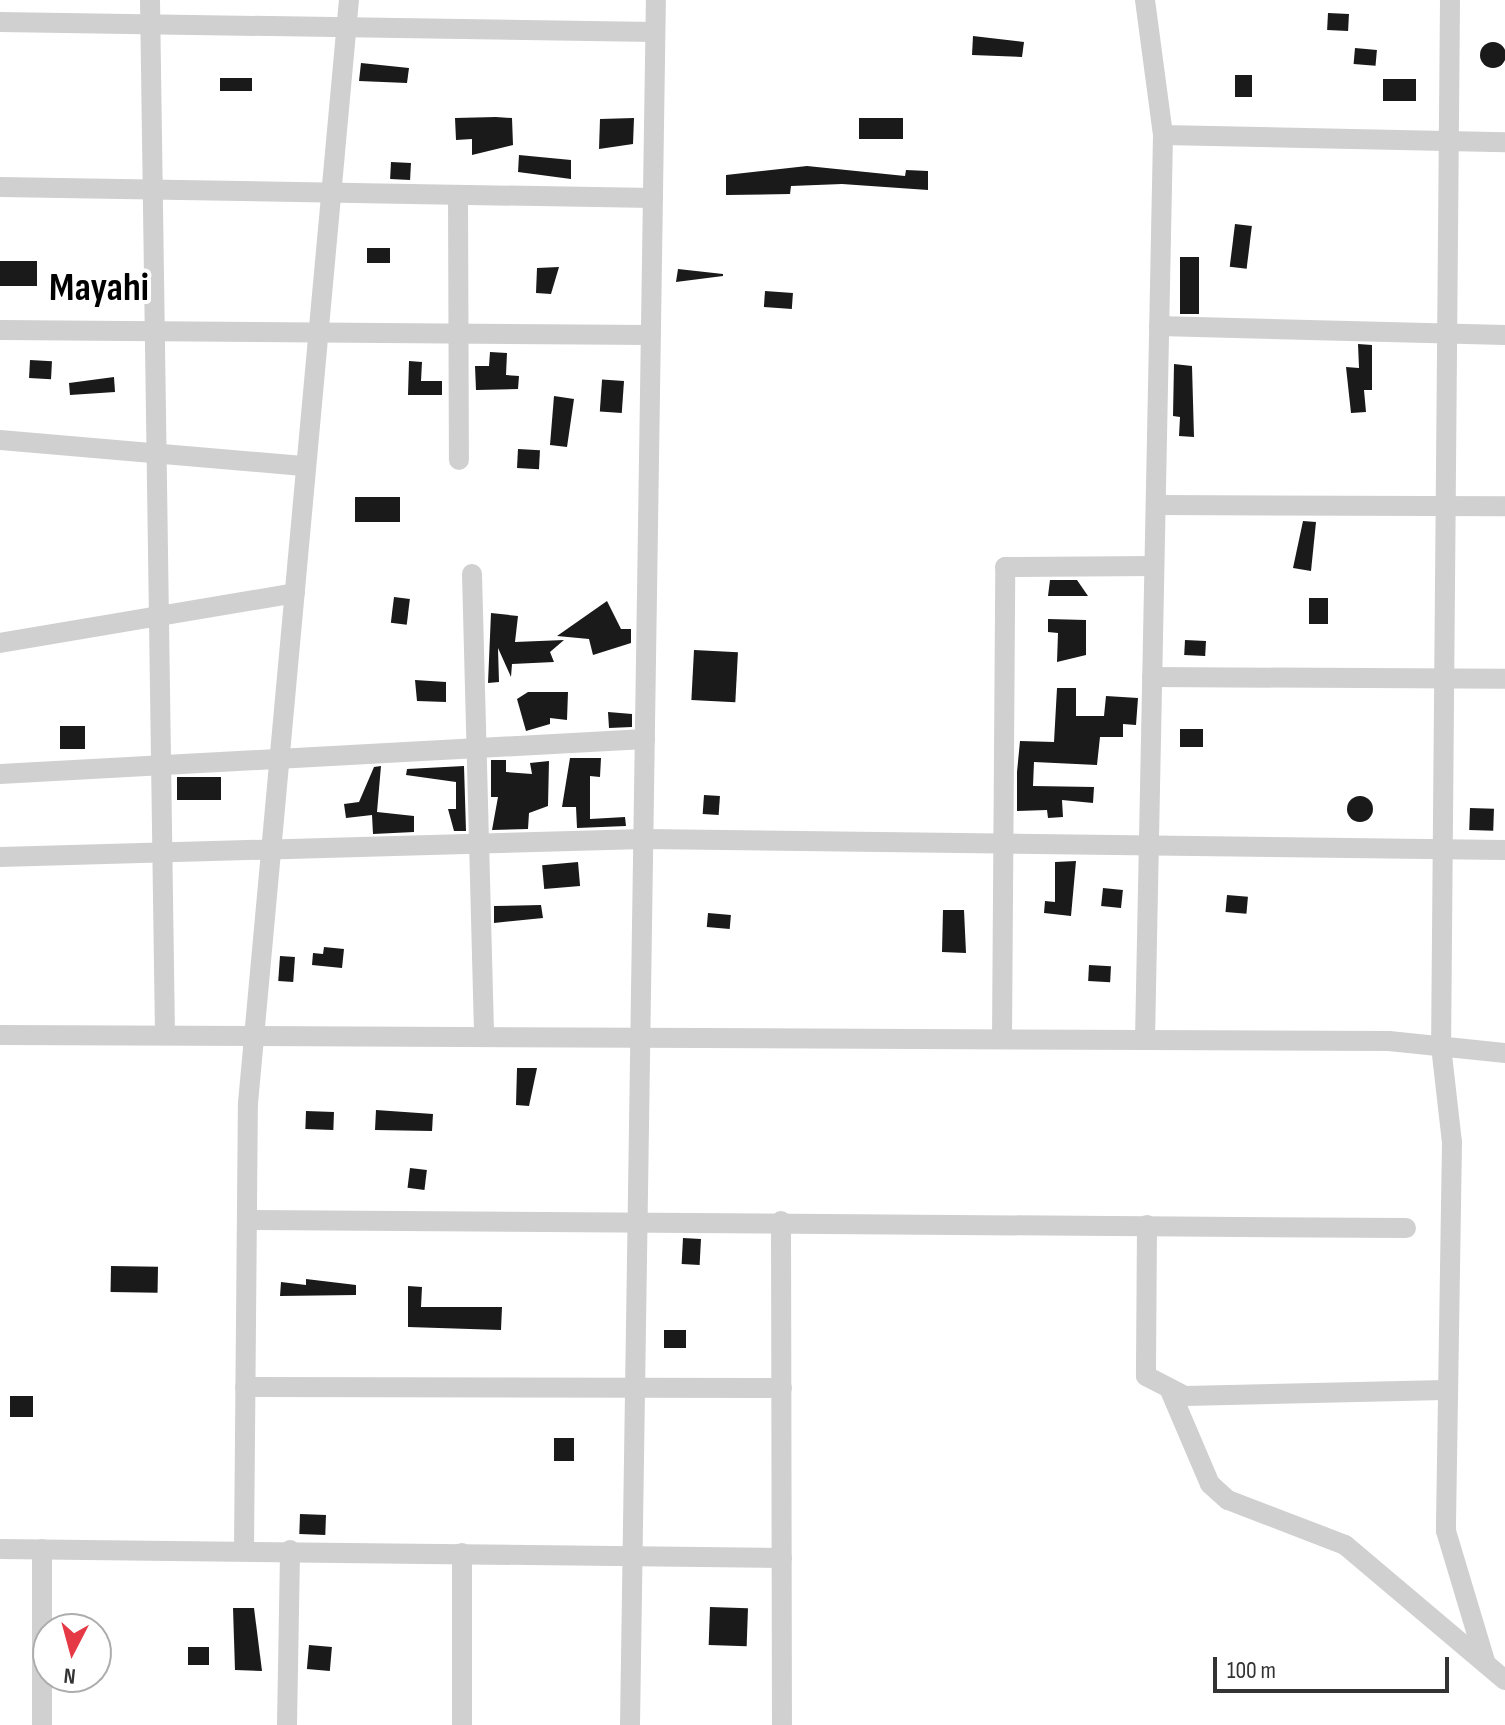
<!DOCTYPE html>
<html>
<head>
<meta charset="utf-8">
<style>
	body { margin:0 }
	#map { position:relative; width:1505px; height:1725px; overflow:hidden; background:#fff; font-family:"Sofia Sans Condensed",sans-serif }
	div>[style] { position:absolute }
	.building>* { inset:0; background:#1a1a1a; transform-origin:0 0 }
	.round { border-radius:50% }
	.minor>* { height:20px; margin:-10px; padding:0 10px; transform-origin:10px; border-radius:10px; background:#d0d0d0 }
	span { translate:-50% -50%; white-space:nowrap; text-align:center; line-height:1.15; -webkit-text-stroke:8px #fff; paint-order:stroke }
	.town-label { font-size:40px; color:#000; font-weight:700 }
	.north { position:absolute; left:32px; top:1613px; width:80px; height:80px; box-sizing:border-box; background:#fff; border:2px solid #adadad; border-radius:50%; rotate:186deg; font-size:22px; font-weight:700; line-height:32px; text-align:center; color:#333 }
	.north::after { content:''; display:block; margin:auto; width:28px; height:36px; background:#e63946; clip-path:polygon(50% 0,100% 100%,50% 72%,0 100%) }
	.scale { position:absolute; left:1213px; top:1657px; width:236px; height:36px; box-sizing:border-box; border:4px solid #333; border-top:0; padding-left:10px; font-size:24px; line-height:28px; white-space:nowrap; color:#333; -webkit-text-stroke:6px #fff; paint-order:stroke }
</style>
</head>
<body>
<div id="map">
	<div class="building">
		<i style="left:1328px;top:13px;width:21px;height:17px;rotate:3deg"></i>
		<i style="clip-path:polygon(973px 36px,1024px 42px,1022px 57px,972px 55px)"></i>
		<i class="round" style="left:1480px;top:42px;width:26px;height:26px"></i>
		<i style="left:1355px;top:48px;width:22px;height:16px;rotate:5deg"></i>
		<i style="clip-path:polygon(361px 63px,409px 68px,407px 83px,359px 81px)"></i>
		<i style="left:1252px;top:75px;width:22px;height:17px;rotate:90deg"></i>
		<i style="left:220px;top:78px;width:32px;height:13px"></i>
		<i style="left:1383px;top:79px;width:33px;height:22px"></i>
		<i style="clip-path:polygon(496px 117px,512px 118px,513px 145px,472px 155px,472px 139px,456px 140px,455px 118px)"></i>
		<i style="clip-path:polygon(634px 118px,633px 144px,599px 149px,600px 119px)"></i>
		<i style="left:859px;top:118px;width:44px;height:21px"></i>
		<i style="clip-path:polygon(519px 155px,571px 160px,571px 179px,518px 172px)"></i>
		<i style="left:391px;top:162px;width:20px;height:17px;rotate:3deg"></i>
		<i style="clip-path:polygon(807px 166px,905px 176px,906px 170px,928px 171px,928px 190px,842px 184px,791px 186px,790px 194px,726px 195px,726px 175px)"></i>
		<i style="left:1235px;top:224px;width:17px;height:43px;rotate:7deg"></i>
		<i style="left:367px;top:248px;width:23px;height:15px"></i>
		<i style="left:1180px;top:257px;width:19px;height:57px"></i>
		<i style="left:37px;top:261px;width:25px;height:37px;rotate:90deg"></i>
		<i style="clip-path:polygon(559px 267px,551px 294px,536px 293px,537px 268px)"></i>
		<i style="clip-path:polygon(678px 269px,723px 274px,723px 276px,676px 282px)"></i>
		<i style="left:765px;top:291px;width:28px;height:16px;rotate:4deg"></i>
		<i style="clip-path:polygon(1358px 344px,1372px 345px,1372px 390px,1364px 390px,1366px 412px,1351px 413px,1346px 367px,1359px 368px)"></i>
		<i style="clip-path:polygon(490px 352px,507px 353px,506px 375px,519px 376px,518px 389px,476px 390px,475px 366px,489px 366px)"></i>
		<i style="left:30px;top:360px;width:22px;height:18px;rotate:3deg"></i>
		<i style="clip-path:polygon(409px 361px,422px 362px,421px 381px,442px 381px,442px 395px,408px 395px)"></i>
		<i style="clip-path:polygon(1174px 364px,1192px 366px,1194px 437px,1179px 436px,1180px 417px,1173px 416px)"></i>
		<i style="clip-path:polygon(114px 377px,115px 392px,70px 395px,69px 383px)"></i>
		<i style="left:624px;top:381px;width:32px;height:22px;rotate:94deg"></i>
		<i style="clip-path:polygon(554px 396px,574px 399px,567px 447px,550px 445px)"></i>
		<i style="left:518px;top:449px;width:22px;height:19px;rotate:3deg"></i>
		<i style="left:355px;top:497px;width:45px;height:25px"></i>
		<i style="clip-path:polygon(1303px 521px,1316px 522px,1311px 571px,1293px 568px)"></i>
		<i style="clip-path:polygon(1050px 580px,1077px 580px,1088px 596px,1048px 596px)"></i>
		<i style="left:394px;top:597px;width:16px;height:26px;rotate:7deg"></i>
		<i style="left:1309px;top:598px;width:19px;height:26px"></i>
		<i style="clip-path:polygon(607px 601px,621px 629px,631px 629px,631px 643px,593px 655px,589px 639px,557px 636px)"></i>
		<i style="clip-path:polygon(491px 613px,518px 616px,515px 642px,564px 640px,550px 652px,554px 662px,512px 664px,511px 677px,498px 648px,499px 682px,488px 683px)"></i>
		<i style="clip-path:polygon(1048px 619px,1086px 620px,1086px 655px,1057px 662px,1058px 633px,1048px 632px)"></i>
		<i style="left:1185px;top:640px;width:21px;height:15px;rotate:3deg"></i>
		<i style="left:694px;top:650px;width:44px;height:50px;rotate:3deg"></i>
		<i style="clip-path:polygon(415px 680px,446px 682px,446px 702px,417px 701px)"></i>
		<i style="clip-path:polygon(1057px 688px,1076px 688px,1076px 716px,1104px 716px,1106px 696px,1138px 698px,1136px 725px,1123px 724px,1123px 737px,1100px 737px,1097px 765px,1034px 762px,1033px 786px,1094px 787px,1093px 803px,1062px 800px,1063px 817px,1048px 818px,1047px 810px,1017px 811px,1017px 772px,1020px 741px,1054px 742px)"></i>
		<i style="clip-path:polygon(528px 692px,568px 692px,567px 720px,550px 718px,550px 724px,526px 731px,517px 699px)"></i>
		<i style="clip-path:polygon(608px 712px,632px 714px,632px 727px,609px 728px)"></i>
		<i style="left:60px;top:726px;width:25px;height:23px"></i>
		<i style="left:1180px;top:729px;width:23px;height:18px"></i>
		<i style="clip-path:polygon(570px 758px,601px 758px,600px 777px,590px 776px,590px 819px,625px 817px,626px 826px,577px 828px,576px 807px,562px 807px)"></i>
		<i style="clip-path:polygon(491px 760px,506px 760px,506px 772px,532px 774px,530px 763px,549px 761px,548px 806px,529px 813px,528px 829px,492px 830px,498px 797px,491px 797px)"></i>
		<i style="clip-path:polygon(381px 766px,377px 812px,414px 816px,414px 832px,373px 834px,372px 815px,346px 818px,344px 804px,359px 802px,374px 767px)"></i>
		<i style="clip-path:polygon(464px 766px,466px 831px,454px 831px,448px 809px,456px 809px,456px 782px,406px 775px,407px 769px)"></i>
		<i style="left:177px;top:777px;width:44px;height:23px"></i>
		<i style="left:704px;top:795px;width:16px;height:19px;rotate:4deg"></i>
		<i class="round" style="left:1347px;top:796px;width:26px;height:26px"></i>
		<i style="left:1470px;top:808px;width:24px;height:22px;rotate:2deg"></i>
		<i style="clip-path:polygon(1076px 861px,1071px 916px,1044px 913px,1045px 901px,1055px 902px,1055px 862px)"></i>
		<i style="left:578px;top:862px;width:24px;height:36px;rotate:85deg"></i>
		<i style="left:1103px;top:888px;width:20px;height:18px;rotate:6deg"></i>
		<i style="left:1227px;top:895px;width:21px;height:17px;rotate:5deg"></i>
		<i style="clip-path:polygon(541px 905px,543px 918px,494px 923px,494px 906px)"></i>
		<i style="clip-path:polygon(943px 910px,964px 910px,966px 953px,942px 952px)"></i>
		<i style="left:708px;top:913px;width:23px;height:14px;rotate:5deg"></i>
		<i style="clip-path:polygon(324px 947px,344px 949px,342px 968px,312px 965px,313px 953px,323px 954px)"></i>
		<i style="left:280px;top:956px;width:15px;height:25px;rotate:4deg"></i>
		<i style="left:1089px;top:965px;width:22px;height:16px;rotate:3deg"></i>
		<i style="clip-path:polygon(517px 1068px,537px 1068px,529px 1106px,516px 1105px)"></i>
		<i style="clip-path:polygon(376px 1110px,433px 1114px,432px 1131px,375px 1130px)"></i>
		<i style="left:306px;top:1111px;width:28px;height:18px;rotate:2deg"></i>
		<i style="left:410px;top:1168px;width:17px;height:20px;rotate:7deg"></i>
		<i style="left:683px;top:1238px;width:18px;height:26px;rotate:3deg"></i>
		<i style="left:111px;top:1266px;width:47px;height:26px;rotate:1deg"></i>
		<i style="clip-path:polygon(306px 1279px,356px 1285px,356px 1295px,280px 1296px,281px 1282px,306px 1285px)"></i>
		<i style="clip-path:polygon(408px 1286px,422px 1287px,421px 1307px,502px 1307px,501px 1330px,408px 1327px)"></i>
		<i style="left:664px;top:1330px;width:22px;height:18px"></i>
		<i style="left:10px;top:1396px;width:23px;height:21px"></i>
		<i style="left:554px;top:1438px;width:20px;height:23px"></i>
		<i style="left:300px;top:1514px;width:26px;height:20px;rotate:2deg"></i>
		<i style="left:710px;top:1607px;width:38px;height:38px;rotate:2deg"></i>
		<i style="clip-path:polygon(233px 1608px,254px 1608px,262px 1671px,235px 1670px)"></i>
		<i style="left:309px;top:1645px;width:23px;height:24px;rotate:5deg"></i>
		<i style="left:188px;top:1647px;width:21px;height:18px"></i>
	</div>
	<div class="minor">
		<i style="left:150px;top:0;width:1034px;rotate:89.17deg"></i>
		<i style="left:1145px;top:0;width:136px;rotate:82.4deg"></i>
		<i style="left:1163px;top:135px;width:904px;rotate:91.14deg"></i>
		<i style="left:1450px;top:0;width:1046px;rotate:90.49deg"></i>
		<i style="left:1441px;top:1046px;width:97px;rotate:83.5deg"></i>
		<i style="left:1452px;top:1142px;width:389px;rotate:90.9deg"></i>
		<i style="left:1446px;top:1531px;width:136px;rotate:73.3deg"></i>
		<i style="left:0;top:22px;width:655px;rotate:0.87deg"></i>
		<i style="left:1163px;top:135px;width:342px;rotate:1.2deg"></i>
		<i style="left:0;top:187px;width:653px;rotate:0.97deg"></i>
		<i style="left:458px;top:195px;width:265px;rotate:89.8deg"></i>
		<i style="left:1159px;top:326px;width:346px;rotate:1.5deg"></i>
		<i style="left:0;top:330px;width:651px;rotate:0.44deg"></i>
		<i style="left:0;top:440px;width:307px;rotate:4.9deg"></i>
		<i style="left:1156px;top:505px;width:349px;rotate:0.2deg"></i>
		<i style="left:472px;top:574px;width:461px;rotate:88.5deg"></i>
		<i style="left:0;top:643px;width:299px;rotate:-9.6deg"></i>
		<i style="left:1152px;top:677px;width:353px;rotate:0.3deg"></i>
		<i style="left:0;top:774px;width:646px;rotate:-3.11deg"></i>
		<i style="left:0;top:857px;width:644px;rotate:-1.6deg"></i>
		<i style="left:644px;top:839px;width:861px;rotate:0.73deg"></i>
		<i style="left:0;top:1035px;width:1389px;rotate:0.25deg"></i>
		<i style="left:1389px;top:1041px;width:117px;rotate:5.9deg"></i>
		<i style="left:1002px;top:1039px;width:472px;rotate:-89.6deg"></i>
		<i style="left:1005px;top:567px;width:149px;rotate:-0.4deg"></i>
		<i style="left:247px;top:1220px;width:1159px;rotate:0.4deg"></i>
		<i style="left:781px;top:1221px;width:504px;rotate:89.89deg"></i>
		<i style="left:1147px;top:1225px;width:151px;rotate:90.4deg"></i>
		<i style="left:1146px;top:1376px;width:44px;rotate:27.1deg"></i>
		<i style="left:1185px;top:1396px;width:260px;rotate:-1.3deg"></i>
		<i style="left:245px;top:1387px;width:537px;rotate:0.11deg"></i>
		<i style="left:1169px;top:1388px;width:104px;rotate:66.9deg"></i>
		<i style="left:1210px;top:1484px;width:24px;rotate:42deg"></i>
		<i style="left:1228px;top:1500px;width:125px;rotate:21deg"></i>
		<i style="left:1345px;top:1545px;width:209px;rotate:40.2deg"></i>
		<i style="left:0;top:1549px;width:782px;rotate:0.66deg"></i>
		<i style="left:244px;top:1550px;width:447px;rotate:-89.5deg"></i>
		<i style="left:248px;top:1103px;width:1108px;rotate:-84.77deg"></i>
		<i style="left:462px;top:1553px;width:172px;rotate:90deg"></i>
		<i style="left:42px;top:1725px;width:176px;rotate:-90deg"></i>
		<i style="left:287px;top:1725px;width:175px;rotate:-89deg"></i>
		<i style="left:630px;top:1725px;width:1725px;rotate:-89.14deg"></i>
	</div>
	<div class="town-label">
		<span style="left:99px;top:288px">Mayahi</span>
	</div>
	<div class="north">N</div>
	<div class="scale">100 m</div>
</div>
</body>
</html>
